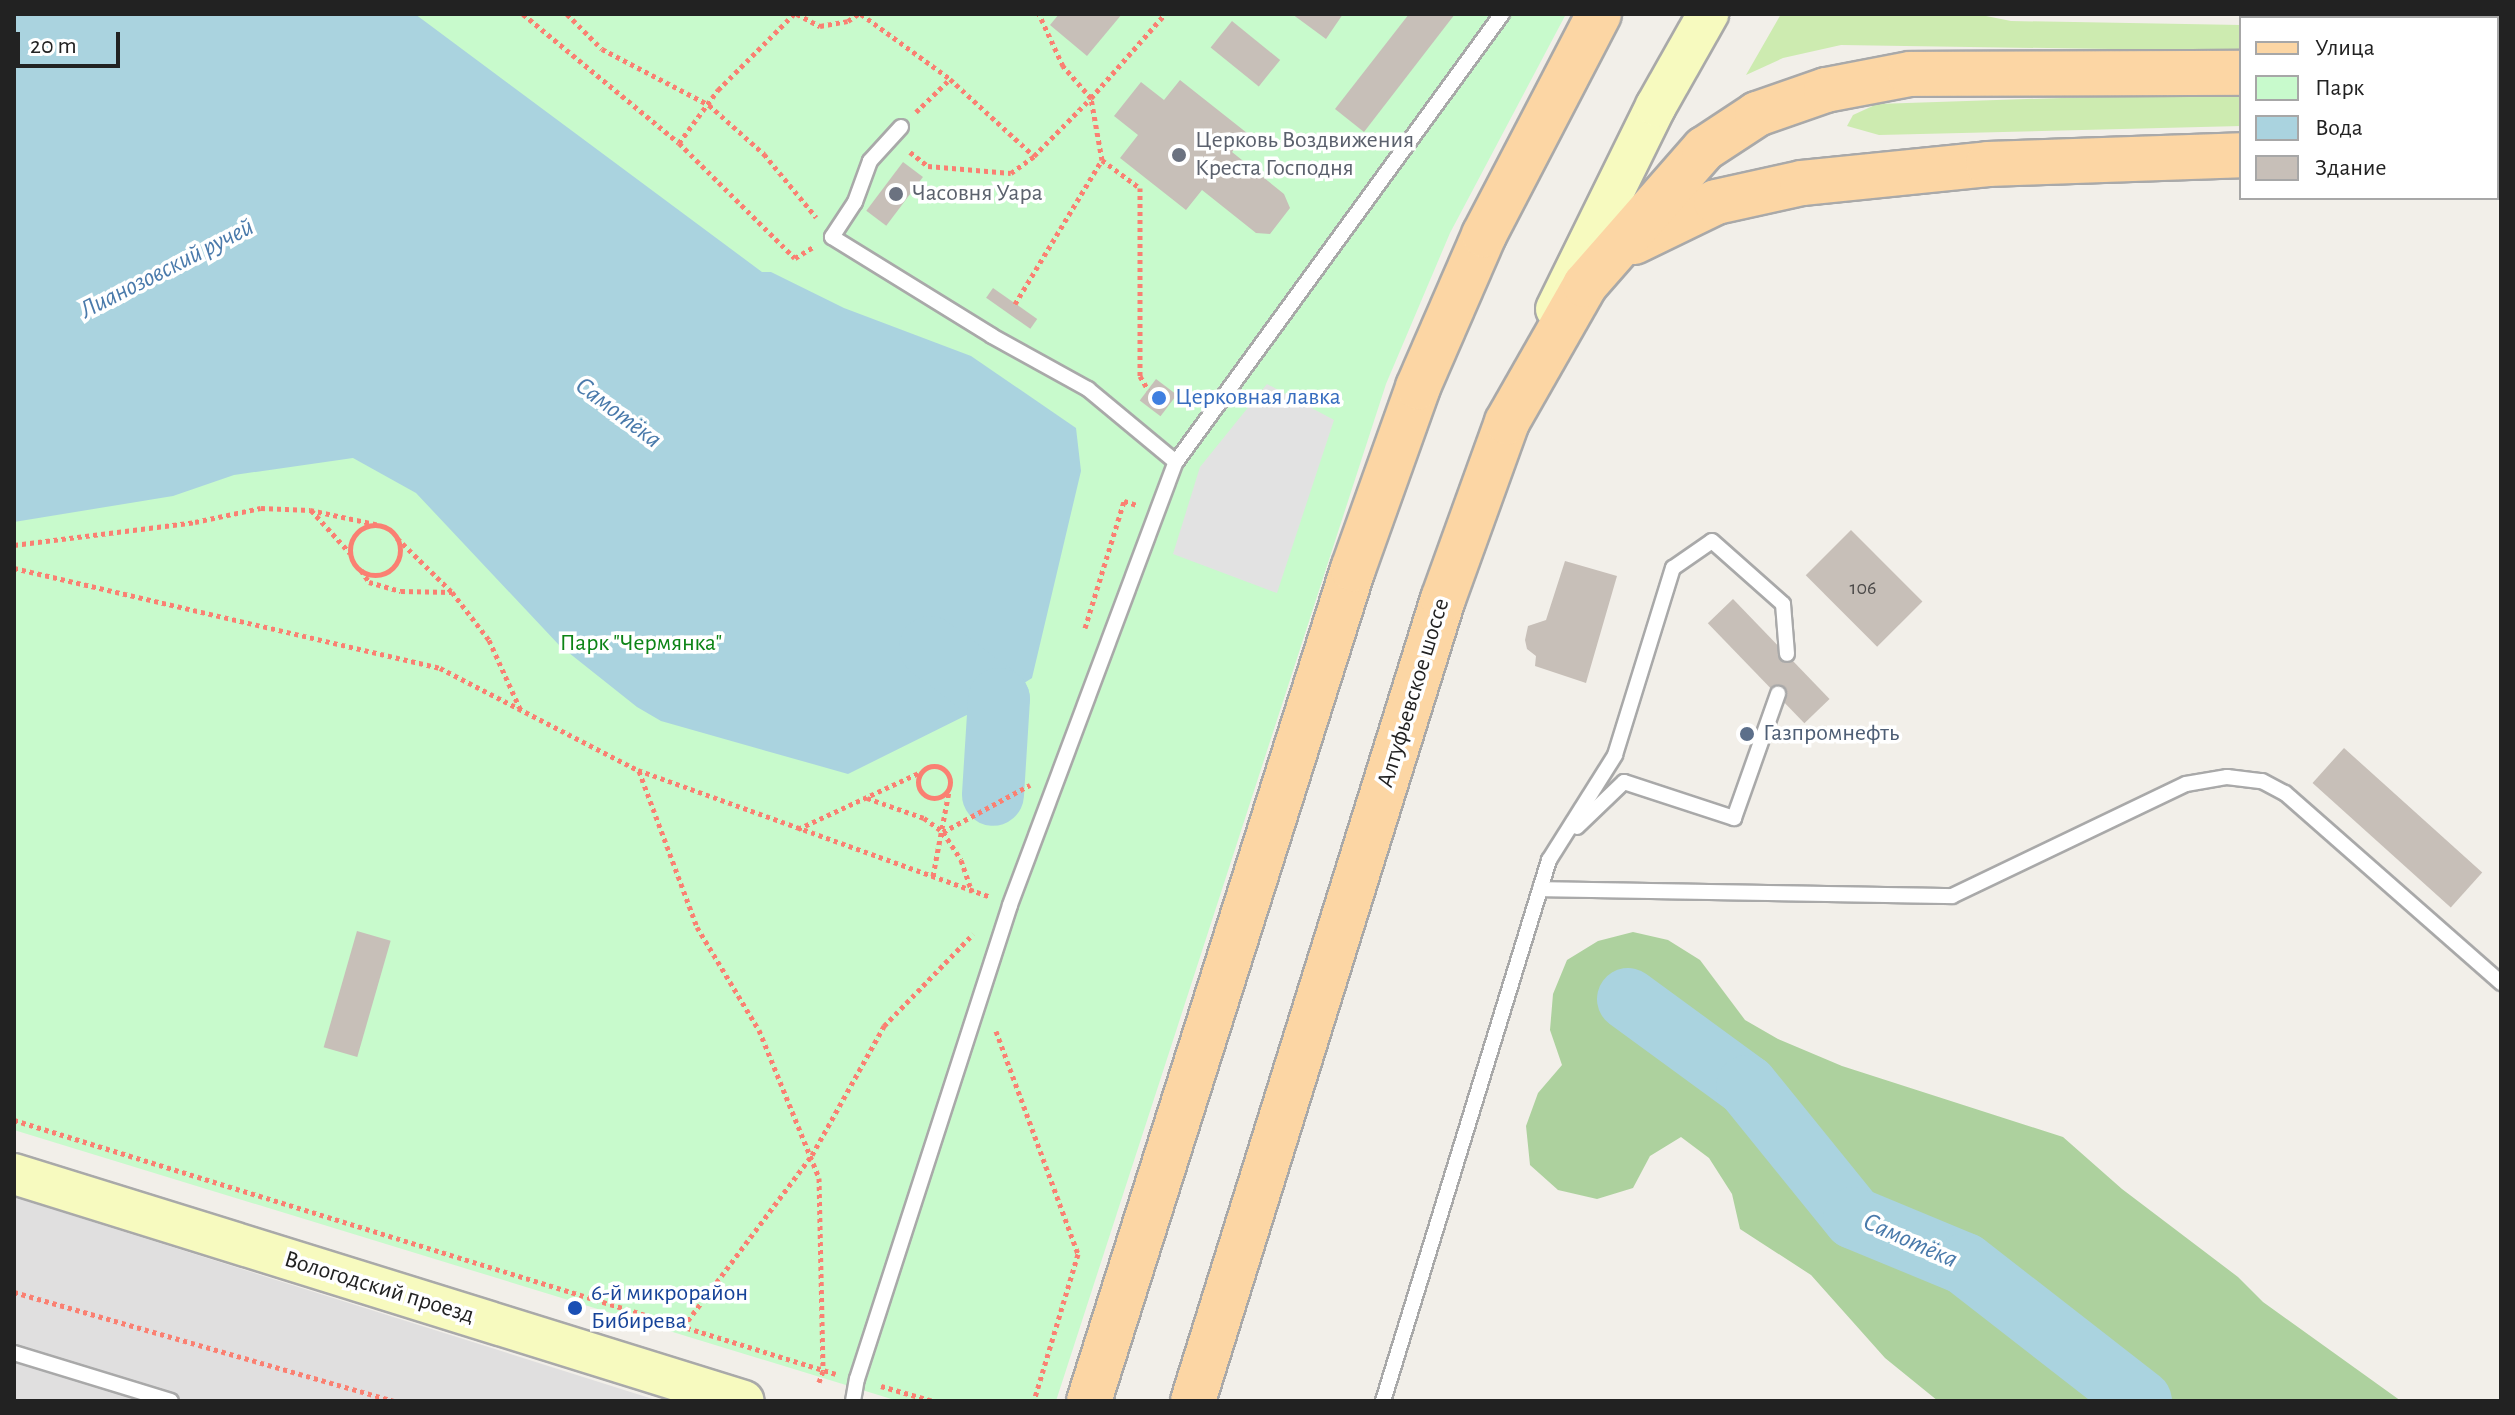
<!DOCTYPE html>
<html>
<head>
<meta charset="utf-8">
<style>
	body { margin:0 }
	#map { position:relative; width:2515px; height:1415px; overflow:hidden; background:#f2efe9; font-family:"Alegreya Sans",sans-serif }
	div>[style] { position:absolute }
	.residential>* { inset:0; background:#e0dfdf }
	.grass>* { inset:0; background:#cdebb0 }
	.forest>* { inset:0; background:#add19e }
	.park>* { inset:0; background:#c8facc }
	.parking>* { inset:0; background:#e2e2e2 }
	.water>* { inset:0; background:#aad3df }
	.river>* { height:62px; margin:-31px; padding:0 31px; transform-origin:31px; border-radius:31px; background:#aad3df }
	.building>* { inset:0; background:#c7bfb8; transform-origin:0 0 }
	.path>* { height:5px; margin-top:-2.5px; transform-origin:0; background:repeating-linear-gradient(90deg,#fa8072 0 4px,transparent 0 8px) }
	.path>.ring { margin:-2.5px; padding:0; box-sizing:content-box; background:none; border:5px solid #fa8072; border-radius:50% }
	.roads { filter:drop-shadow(2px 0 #a9a9a9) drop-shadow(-2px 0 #a9a9a9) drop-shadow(0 2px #a9a9a9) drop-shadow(0 -2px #a9a9a9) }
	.lane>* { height:14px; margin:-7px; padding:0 7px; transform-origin:7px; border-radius:7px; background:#fff }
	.secondary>* { height:40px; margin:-20px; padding:0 20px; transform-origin:20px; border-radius:20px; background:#f7fabf }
	.primary>* { height:44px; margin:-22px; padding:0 22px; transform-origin:22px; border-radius:22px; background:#fcd6a4 }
	.dots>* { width:22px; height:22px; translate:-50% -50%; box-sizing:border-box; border:4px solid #fff; border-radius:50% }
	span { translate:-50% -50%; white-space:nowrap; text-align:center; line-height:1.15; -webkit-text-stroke:7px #fff; paint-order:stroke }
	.number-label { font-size:20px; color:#4b4948 }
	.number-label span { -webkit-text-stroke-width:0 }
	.worship-label { font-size:24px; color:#5b616d }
	.left { translate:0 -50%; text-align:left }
	.shop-label { font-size:24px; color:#366cbe }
	.park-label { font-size:24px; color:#0c8416 }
	.street-label { font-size:24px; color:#222 }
	.service-label { font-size:24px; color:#4e5e75 }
	.transit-label { font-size:24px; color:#164399 }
	.water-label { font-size:26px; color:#4a7aab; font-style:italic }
	.frame { position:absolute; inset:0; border:16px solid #222; pointer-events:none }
	.legend { position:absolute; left:2239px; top:16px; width:260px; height:184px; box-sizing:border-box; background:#fff; border:2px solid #a7a7a7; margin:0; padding:10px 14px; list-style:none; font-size:24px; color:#222 }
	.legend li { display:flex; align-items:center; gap:16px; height:40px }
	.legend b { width:40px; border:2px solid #a7a7a7 }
	.scale { position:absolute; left:16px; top:32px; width:104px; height:36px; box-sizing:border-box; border:4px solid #222; border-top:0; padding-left:10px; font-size:24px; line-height:28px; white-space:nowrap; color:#222; -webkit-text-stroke:6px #fff; paint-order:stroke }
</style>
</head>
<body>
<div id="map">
	<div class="residential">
		<i style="clip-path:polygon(14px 1197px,659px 1401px,14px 1401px)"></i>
	</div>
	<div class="grass">
		<i style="clip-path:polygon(1781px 14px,1976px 14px,2011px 21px,2241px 25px,2241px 51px,1841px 45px,1783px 58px,1746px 75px)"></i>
		<i style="clip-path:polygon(2345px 14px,2501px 14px,2501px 118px,2497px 118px,2497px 18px,2328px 18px)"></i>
		<i style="clip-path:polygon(2241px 92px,2241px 126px,1879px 135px,1847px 126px,1853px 115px,1877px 104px)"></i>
	</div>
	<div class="forest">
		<i style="clip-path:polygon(1633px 932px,1668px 940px,1700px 960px,1745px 1020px,1778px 1039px,1842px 1066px,2063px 1137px,2122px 1189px,2238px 1277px,2263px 1302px,2401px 1401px,1938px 1401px,1885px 1358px,1811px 1275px,1740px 1229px,1732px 1194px,1709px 1158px,1681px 1137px,1650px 1156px,1633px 1188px,1597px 1199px,1558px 1190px,1530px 1165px,1526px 1126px,1538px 1093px,1562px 1065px,1550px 1030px,1553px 994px,1567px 960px,1598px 941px)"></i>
	</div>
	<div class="park">
		<i style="clip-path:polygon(14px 14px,1566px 14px,1450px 233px,1386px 384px,1056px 1401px,898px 1401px,14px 1130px)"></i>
	</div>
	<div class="parking">
		<i style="clip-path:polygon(1267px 384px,1334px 420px,1277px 593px,1173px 554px,1200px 467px)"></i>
	</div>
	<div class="water">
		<i style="clip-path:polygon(14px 14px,415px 14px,762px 272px,771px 272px,844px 308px,971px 356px,1076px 428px,1081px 471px,1032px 678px,999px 699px,848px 774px,661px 721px,637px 707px,559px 645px,416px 493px,353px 458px,234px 475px,173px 496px,14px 522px)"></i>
	</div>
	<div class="river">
		<i style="left:930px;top:647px;width:86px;rotate:37deg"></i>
		<i style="left:999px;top:699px;width:96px;rotate:93.6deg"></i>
		<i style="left:1628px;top:999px;width:147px;rotate:36.2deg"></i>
		<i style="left:1747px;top:1086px;width:170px;rotate:51deg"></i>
		<i style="left:1854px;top:1218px;width:120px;rotate:22.5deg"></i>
		<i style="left:1965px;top:1264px;width:223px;rotate:37.9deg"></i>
	</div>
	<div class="building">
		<i style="clip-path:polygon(1059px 14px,1122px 14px,1087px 56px,1050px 25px)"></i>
		<i style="clip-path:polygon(1292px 14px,1343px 14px,1326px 39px)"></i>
		<i style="clip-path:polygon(1409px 14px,1455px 14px,1364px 132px,1335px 109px)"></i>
		<i style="left:1232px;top:21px;width:62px;height:34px;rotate:39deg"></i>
		<i style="clip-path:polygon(1180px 80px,1247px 133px,1232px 152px,1284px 194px,1290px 208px,1270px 234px,1256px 233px,1202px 190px,1186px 210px,1120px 158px,1138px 135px,1114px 116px,1141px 82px,1164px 100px)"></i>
		<i style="left:903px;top:162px;width:25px;height:61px;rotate:37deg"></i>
		<i style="left:993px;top:288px;width:54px;height:12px;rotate:35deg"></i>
		<i style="left:1156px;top:379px;width:26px;height:27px;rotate:37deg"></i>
		<i style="left:1851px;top:530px;width:101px;height:64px;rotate:45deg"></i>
		<i style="clip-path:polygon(1565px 561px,1617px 576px,1586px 683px,1535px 666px,1536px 656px,1527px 649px,1525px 640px,1528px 626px,1546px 620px)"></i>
		<i style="left:1733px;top:599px;width:139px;height:35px;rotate:46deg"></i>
		<i style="left:2344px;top:748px;width:186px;height:47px;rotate:42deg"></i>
		<i style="left:357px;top:931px;width:35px;height:121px;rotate:16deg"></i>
	</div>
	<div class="path">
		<i style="left:523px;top:14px;width:202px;rotate:39.6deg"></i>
		<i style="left:679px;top:143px;width:163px;rotate:44.8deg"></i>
		<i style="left:795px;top:258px;width:21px;rotate:-31deg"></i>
		<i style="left:567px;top:14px;width:49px;rotate:45deg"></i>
		<i style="left:602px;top:49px;width:121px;rotate:27.6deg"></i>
		<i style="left:709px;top:105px;width:74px;rotate:41.7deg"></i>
		<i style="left:764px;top:154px;width:82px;rotate:50.5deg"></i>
		<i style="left:797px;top:14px;width:26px;rotate:28deg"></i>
		<i style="left:820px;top:26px;width:28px;rotate:-10deg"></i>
		<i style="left:848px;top:21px;width:12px;rotate:-35deg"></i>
		<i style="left:861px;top:14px;width:110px;rotate:36.1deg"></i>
		<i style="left:916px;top:112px;width:47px;rotate:-44.1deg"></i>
		<i style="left:950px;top:79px;width:114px;rotate:42.5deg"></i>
		<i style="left:1034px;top:156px;width:81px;rotate:-45.5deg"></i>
		<i style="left:1091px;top:98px;width:43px;rotate:-131.2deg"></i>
		<i style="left:1063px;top:66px;width:57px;rotate:-114.8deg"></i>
		<i style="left:679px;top:143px;width:66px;rotate:-53.7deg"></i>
		<i style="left:718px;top:90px;width:107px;rotate:-45deg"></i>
		<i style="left:910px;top:152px;width:23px;rotate:38deg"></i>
		<i style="left:928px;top:166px;width:83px;rotate:4.8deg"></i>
		<i style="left:1011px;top:173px;width:29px;rotate:-36deg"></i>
		<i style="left:1102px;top:160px;width:47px;rotate:36.4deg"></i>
		<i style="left:1140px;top:188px;width:188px;rotate:90deg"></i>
		<i style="left:1140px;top:376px;width:16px;rotate:60deg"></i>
		<i style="left:1015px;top:304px;width:168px;rotate:-58.9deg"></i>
		<i style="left:1102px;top:160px;width:63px;rotate:-100.1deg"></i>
		<i style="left:1091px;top:98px;width:112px;rotate:-48.6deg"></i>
		<i style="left:311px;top:510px;width:58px;rotate:47.8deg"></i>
		<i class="ring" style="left:350px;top:525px;width:45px;height:45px"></i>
		<i style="left:397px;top:538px;width:77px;rotate:44.5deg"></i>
		<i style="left:452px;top:592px;width:61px;rotate:52.4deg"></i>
		<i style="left:489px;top:640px;width:78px;rotate:65.7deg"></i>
		<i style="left:14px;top:545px;width:182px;rotate:-7.2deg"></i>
		<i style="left:195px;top:522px;width:67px;rotate:-12deg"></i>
		<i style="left:261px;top:508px;width:49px;rotate:2.3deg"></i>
		<i style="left:310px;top:510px;width:72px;rotate:12.1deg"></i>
		<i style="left:14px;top:568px;width:438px;rotate:13.2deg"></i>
		<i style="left:440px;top:668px;width:223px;rotate:27.3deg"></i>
		<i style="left:638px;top:770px;width:374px;rotate:19.8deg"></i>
		<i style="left:361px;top:570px;width:14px;rotate:56deg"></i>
		<i style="left:369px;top:582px;width:33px;rotate:16deg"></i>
		<i style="left:401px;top:591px;width:51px;rotate:1.1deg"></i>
		<i style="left:1085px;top:628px;width:133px;rotate:-72.9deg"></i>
		<i style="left:1124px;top:501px;width:14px;rotate:17deg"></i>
		<i class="ring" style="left:918px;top:766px;width:27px;height:27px"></i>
		<i style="left:639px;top:771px;width:166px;rotate:69.6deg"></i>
		<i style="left:697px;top:927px;width:120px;rotate:59deg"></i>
		<i style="left:759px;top:1030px;width:160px;rotate:67.9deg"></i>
		<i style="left:819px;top:1178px;width:193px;rotate:88.8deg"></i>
		<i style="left:823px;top:1371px;width:12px;rotate:110deg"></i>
		<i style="left:867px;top:798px;width:60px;rotate:19.3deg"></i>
		<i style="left:924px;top:818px;width:24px;rotate:36deg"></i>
		<i style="left:943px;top:832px;width:33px;rotate:57deg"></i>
		<i style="left:961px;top:860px;width:34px;rotate:71deg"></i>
		<i style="left:798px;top:829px;width:136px;rotate:-24.9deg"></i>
		<i style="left:943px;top:832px;width:99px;rotate:-28.4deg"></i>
		<i style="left:933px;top:876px;width:86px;rotate:-79.3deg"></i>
		<i style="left:996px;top:1031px;width:238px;rotate:69.8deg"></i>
		<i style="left:1078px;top:1254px;width:153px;rotate:106.7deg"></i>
		<i style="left:14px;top:1120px;width:860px;rotate:17.17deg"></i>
		<i style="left:14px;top:1292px;width:395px;rotate:16deg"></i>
		<i style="left:683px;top:1327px;width:215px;rotate:-53.1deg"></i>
		<i style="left:812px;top:1155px;width:148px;rotate:-60.8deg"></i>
		<i style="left:884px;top:1026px;width:128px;rotate:-45.9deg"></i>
		<i style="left:881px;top:1386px;width:54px;rotate:16.1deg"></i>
	</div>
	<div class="roads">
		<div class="lane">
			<i style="left:901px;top:127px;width:46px;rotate:132.4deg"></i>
			<i style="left:870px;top:161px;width:44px;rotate:110.1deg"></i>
			<i style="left:855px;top:202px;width:42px;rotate:123.3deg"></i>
			<i style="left:832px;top:237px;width:188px;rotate:31.7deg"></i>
			<i style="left:992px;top:336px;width:110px;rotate:28.9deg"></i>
			<i style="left:1088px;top:389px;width:114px;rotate:39.7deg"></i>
			<i style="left:1577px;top:827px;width:65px;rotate:-43.8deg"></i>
			<i style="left:1624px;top:782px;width:116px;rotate:18.1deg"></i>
			<i style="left:1734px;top:818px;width:132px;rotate:-70.5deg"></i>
			<i style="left:1540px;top:889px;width:412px;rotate:1deg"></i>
			<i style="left:1952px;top:896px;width:259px;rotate:-25.6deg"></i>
			<i style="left:2186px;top:784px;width:42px;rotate:-9.7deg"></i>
			<i style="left:2227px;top:777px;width:35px;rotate:7deg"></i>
			<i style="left:2262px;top:781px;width:26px;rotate:28deg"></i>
			<i style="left:2285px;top:793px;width:288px;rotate:41.3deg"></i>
			<i style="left:14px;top:1353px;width:164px;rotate:17deg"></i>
			<i style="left:853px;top:1401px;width:22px;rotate:-80deg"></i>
			<i style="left:857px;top:1379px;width:498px;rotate:-72.1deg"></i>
			<i style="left:1010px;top:905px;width:473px;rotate:-69.5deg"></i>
			<i style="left:1176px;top:462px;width:554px;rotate:-53.96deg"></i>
			<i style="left:1383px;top:1401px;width:566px;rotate:-72.94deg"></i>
			<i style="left:1549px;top:860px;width:124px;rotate:-57.8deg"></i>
			<i style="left:1615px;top:755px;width:196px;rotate:-72.8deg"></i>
			<i style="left:1673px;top:568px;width:47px;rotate:-34.7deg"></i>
			<i style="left:1712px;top:541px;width:95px;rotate:41.6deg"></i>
			<i style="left:1783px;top:604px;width:50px;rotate:85.4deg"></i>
		</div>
		<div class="secondary">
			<i style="left:1556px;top:309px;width:226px;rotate:-63.8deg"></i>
			<i style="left:1656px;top:106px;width:106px;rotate:-60.5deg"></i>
			<i style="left:14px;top:1174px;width:764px;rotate:17.27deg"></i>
		</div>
		<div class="primary">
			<i style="left:2497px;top:73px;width:4px"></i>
			<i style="left:2497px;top:145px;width:4px"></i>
			<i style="left:1634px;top:242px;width:91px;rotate:-26deg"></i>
			<i style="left:1716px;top:202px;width:88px;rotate:-12.5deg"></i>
			<i style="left:1802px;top:183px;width:187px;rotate:-5.8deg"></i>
			<i style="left:1988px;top:164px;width:253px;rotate:-2deg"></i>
			<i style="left:1089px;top:1401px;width:873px;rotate:-72.4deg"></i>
			<i style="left:1353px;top:569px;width:193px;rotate:-70.3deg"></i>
			<i style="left:1418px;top:387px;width:166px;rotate:-66.5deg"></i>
			<i style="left:1484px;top:235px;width:249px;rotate:-62.5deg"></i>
			<i style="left:1193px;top:1401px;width:840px;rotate:-72.69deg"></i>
			<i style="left:1443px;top:599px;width:188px;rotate:-70.1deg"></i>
			<i style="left:1507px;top:422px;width:158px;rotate:-60.3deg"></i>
			<i style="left:1585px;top:285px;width:181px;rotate:-48.8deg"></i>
			<i style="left:1704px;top:149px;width:64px;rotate:-33.4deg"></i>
			<i style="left:1757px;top:114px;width:73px;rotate:-19.2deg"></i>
			<i style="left:1826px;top:90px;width:86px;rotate:-10.8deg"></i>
			<i style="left:1910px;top:74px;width:331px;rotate:-0.2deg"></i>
		</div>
	</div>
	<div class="dots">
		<i style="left:1179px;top:155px;background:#6b7280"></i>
		<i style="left:896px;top:194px;background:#6b7280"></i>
		<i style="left:1159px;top:398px;background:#3f7fe0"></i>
		<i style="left:1747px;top:734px;background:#5c6f8a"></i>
		<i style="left:575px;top:1308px;background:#1a4fb4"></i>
	</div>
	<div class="number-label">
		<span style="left:1863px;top:588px">106</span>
	</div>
	<div class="worship-label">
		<span class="left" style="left:1195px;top:155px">Церковь Воздвижения<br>Креста Господня</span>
		<span class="left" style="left:912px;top:194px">Часовня Уара</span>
	</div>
	<div class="shop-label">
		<span class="left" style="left:1175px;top:398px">Церковная лавка</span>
	</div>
	<div class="park-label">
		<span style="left:641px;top:644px">Парк "Чермянка"</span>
	</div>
	<div class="street-label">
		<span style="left:1414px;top:693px;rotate:-73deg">Алтуфьевское шоссе</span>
		<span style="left:379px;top:1288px;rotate:17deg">Вологодский проезд</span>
	</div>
	<div class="service-label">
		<span class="left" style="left:1763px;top:734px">Газпромнефть</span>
	</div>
	<div class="transit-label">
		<span class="left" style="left:591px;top:1308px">6-й микрорайон<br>Бибирева</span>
	</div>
	<div class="water-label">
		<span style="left:167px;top:269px;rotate:-27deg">Лианозовский ручей</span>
		<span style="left:618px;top:413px;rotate:37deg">Самотёка</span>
		<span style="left:1910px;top:1241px;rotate:24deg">Самотёка</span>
	</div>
	<div class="frame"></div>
	<ul class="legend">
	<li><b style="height:10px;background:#fcd6a4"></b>Улица</li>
	<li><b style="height:22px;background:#c8facc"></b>Парк</li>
	<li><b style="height:22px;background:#aad3df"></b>Вода</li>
	<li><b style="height:22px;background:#c7bfb8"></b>Здание</li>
	</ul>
	<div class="scale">20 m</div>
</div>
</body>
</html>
